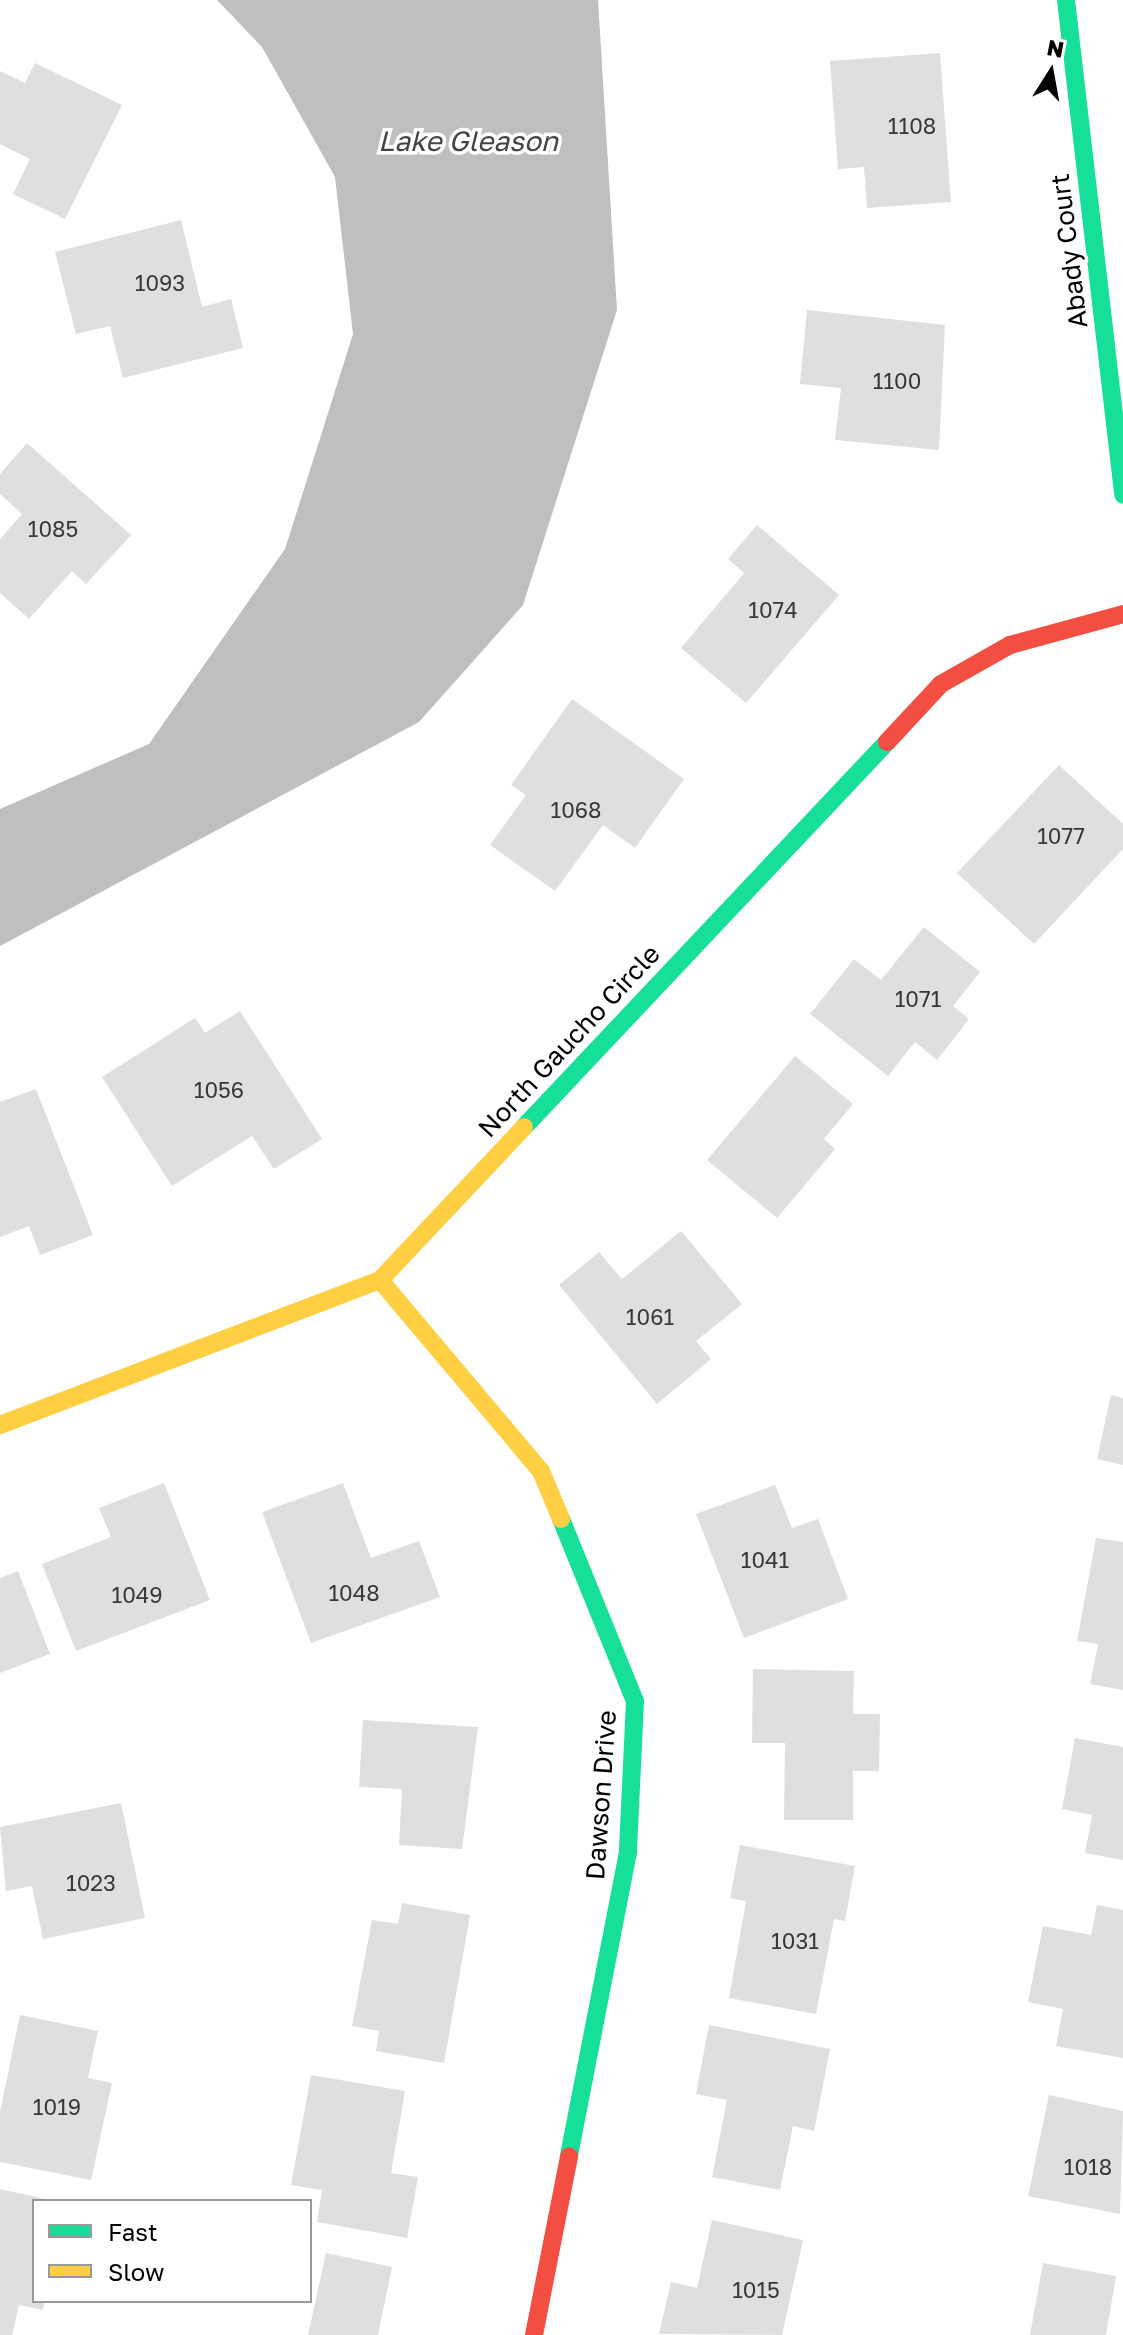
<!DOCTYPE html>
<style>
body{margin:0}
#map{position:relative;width:1123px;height:2335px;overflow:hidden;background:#fff;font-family:"Golos Text",sans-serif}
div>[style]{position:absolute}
.water>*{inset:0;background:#bfbfbf}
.building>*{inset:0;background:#dfdfdf}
.fast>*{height:18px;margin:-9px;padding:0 9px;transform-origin:9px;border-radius:9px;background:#16e098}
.slow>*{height:18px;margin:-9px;padding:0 9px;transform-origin:9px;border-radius:9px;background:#ffcf43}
.jam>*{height:18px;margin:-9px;padding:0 9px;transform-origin:9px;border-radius:9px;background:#f24e42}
span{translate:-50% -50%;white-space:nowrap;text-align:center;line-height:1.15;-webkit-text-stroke:7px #fff;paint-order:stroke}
.number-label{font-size:22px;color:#383838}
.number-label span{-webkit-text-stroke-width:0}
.street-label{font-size:26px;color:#000}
.water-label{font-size:28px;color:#444;font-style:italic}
.legend{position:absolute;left:32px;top:2199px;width:280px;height:104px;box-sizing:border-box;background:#fff;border:2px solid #999;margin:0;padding:10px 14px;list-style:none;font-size:24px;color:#000}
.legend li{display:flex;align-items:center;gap:16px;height:40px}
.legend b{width:40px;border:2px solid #999}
.north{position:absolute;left:1011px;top:32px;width:80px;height:80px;-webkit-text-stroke:6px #fff;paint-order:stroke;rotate:11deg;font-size:22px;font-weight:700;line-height:32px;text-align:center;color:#000}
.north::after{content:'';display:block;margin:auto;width:28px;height:36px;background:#000;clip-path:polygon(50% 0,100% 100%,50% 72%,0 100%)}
</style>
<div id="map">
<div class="water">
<i style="clip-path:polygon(217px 0,598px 0,617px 310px,523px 605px,419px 722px,0 946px,0 809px,149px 744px,285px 549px,353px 334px,335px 177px,262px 47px)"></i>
</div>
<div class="building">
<i style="clip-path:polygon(940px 53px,951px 202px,867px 208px,864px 167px,838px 169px,830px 61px)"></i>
<i style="clip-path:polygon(35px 63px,122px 105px,65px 219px,13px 194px,30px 159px,0 144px,0 71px,25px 83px)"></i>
<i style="clip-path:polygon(181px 220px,202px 307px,231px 299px,243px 348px,123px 378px,110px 326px,76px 334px,55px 252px)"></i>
<i style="clip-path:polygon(807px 310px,945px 325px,939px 450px,835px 440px,841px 388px,800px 384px)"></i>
<i style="clip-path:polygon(27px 443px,131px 535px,86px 584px,72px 571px,29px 619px,0 593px,0 539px,22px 514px,0 494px,0 474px)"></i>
<i style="clip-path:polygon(757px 525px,839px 595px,746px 703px,681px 648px,744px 573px,728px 559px)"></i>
<i style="clip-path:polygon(572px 699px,684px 779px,635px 848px,603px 825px,555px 891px,490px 845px,526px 795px,511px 785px)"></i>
<i style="clip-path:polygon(1059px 765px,1123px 824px,1123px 849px,1034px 944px,957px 873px)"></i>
<i style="clip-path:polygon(924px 927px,980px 972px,953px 1006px,969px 1019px,937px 1060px,915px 1042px,888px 1076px,810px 1014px,854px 959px,881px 980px)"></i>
<i style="clip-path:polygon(240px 1011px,322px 1139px,274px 1169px,252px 1136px,172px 1186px,102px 1077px,195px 1018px,205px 1033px)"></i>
<i style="clip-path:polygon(795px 1056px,853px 1104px,824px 1139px,835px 1149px,777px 1218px,707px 1160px)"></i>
<i style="clip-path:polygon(36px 1089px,93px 1235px,40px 1255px,29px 1226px,0 1237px,0 1102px)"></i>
<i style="clip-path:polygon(681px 1231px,742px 1304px,696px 1341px,711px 1359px,657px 1404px,559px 1285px,599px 1252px,622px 1279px)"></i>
<i style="clip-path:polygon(1111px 1395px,1123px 1398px,1123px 1465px,1097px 1459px)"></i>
<i style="clip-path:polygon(164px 1483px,210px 1600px,76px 1651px,42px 1564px,111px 1537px,99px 1508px)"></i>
<i style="clip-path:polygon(343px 1483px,371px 1558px,419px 1541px,440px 1597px,311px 1643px,262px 1512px)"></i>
<i style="clip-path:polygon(775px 1485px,792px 1528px,818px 1519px,848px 1599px,744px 1638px,696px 1514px)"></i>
<i style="clip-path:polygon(1096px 1538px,1123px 1542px,1123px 1690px,1090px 1684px,1098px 1644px,1077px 1641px)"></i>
<i style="clip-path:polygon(18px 1571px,50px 1654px,0 1673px,0 1578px)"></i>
<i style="clip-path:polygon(753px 1669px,854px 1671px,853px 1714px,880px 1714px,879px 1771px,853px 1771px,853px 1820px,784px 1820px,785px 1743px,752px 1743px)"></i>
<i style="clip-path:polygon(363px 1720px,478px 1727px,462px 1849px,399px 1845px,402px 1789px,359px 1787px)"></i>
<i style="clip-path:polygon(1075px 1738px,1123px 1747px,1123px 1860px,1085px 1853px,1092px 1815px,1062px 1809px)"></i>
<i style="clip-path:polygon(121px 1803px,145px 1918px,43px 1939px,32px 1886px,6px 1891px,0 1827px)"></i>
<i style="clip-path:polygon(740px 1845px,855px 1866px,845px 1921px,834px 1919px,816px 2014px,729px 1998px,746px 1901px,730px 1898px)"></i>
<i style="clip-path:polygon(402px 1903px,470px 1915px,444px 2063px,376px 2051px,379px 2031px,352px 2026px,372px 1920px,398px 1924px)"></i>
<i style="clip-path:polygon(1097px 1905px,1123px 1910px,1123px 2058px,1056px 2046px,1063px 2009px,1028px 2002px,1043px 1926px,1091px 1935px)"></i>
<i style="clip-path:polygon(20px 2015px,98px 2031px,88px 2078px,112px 2083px,91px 2180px,0 2162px,0 2112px)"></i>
<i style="clip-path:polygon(709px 2025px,830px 2049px,814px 2131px,793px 2126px,780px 2190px,712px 2177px,727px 2100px,696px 2094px)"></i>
<i style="clip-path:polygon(311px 2075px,405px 2091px,391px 2173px,418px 2177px,407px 2238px,317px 2222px,322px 2190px,291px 2185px)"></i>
<i style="clip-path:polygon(1049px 2095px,1123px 2111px,1120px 2214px,1028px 2196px)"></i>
<i style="clip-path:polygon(0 2189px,50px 2200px,34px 2201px,34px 2301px,45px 2301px,43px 2310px,19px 2305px,12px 2335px,0 2335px)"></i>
<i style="clip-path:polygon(712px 2220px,803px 2240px,782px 2335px,659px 2334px,671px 2282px,697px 2288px)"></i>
<i style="clip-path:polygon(326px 2253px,392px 2267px,378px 2335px,308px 2335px)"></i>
<i style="clip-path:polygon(1043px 2263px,1116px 2276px,1106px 2335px,1030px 2335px)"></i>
</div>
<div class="fast">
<i style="left:1066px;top:0;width:498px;rotate:83.4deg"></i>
<i style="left:524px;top:1127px;width:529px;rotate:-46.68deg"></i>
<i style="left:561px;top:1519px;width:196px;rotate:67.9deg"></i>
<i style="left:635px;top:1701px;width:151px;rotate:92.7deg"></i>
<i style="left:628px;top:1852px;width:310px;rotate:101deg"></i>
</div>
<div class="slow">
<i style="left:380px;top:1280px;width:250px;rotate:49.9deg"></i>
<i style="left:541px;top:1471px;width:52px;rotate:67.4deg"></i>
<i style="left:0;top:1425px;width:407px;rotate:-20.9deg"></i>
<i style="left:380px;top:1280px;width:210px;rotate:-46.7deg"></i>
</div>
<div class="jam">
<i style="left:887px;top:742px;width:79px;rotate:-47deg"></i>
<i style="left:941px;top:684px;width:79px;rotate:-29.5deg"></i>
<i style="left:1010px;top:645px;width:117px;rotate:-15.3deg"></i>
<i style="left:534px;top:2335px;width:182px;rotate:-78.9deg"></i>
</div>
<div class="number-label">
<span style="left:912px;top:126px">1108</span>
<span style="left:160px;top:283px">1093</span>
<span style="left:897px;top:381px">1100</span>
<span style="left:53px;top:529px">1085</span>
<span style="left:773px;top:610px">1074</span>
<span style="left:576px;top:810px">1068</span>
<span style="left:1061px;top:836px">1077</span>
<span style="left:918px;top:999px">1071</span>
<span style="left:219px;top:1090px">1056</span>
<span style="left:650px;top:1317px">1061</span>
<span style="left:765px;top:1560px">1041</span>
<span style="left:354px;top:1593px">1048</span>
<span style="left:137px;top:1595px">1049</span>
<span style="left:91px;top:1883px">1023</span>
<span style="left:795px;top:1941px">1031</span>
<span style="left:57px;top:2107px">1019</span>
<span style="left:1088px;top:2167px">1018</span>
<span style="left:756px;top:2290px">1015</span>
</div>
<div class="street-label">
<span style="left:1069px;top:251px;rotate:-97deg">Abady Court</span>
<span style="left:569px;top:1041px;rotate:-47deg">North Gaucho Circle</span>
<span style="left:601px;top:1795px;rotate:-86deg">Dawson Drive</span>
</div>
<div class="water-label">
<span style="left:468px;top:141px">Lake Gleason</span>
</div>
<ul class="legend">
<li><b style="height:10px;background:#16e098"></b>Fast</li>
<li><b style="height:10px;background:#ffcf43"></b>Slow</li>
</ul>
<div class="north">N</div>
</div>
